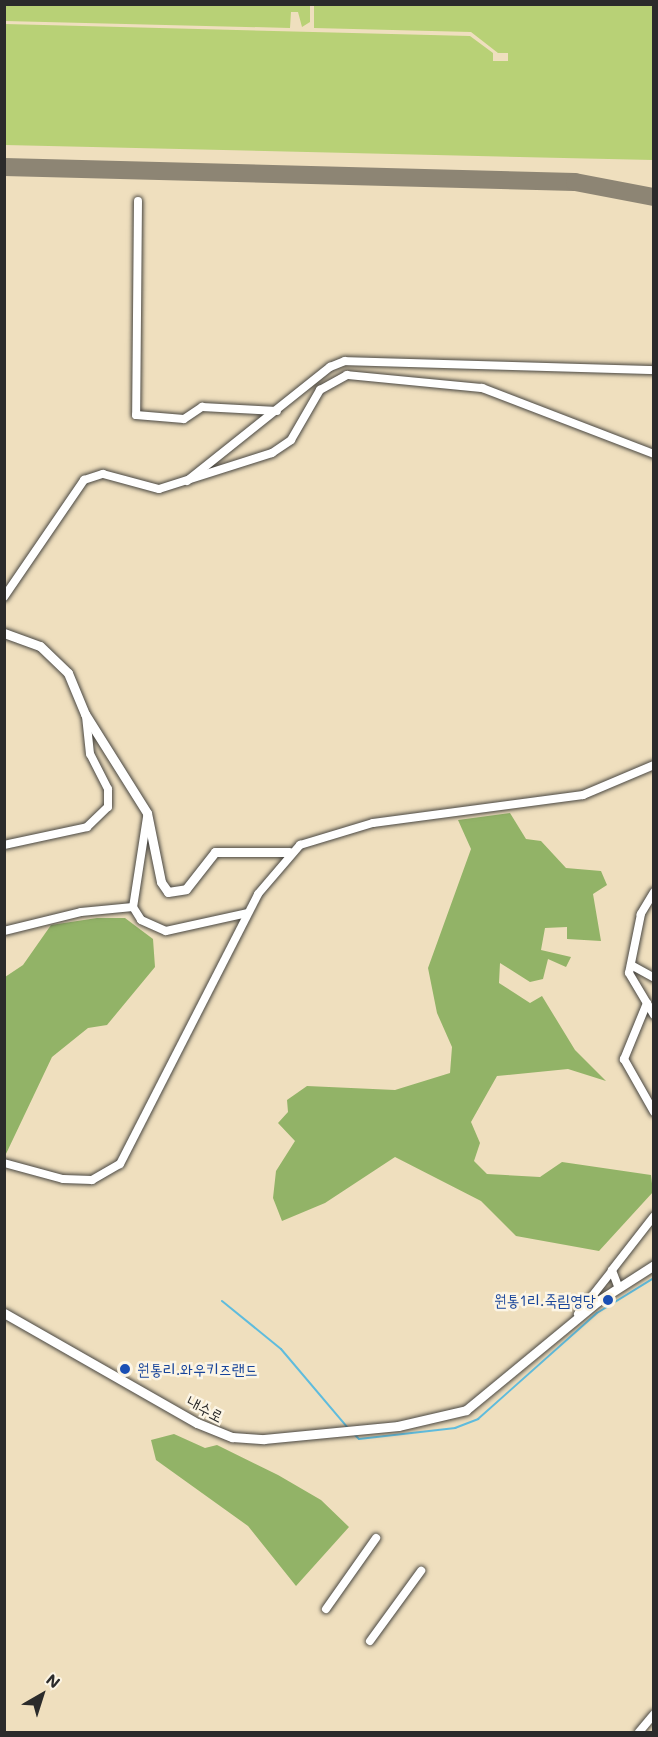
<!DOCTYPE html>
<meta charset="utf-8">
<style>
body{margin:0}
#map{position:relative;width:658px;height:1737px;overflow:hidden;background:#efdfbe;font-family:Mali,"Poor Story",sans-serif}
div>[style]{position:absolute}
.green>*{inset:0;background:#b8d176}
.forest>*{inset:0;background:#92b367}
.stream>*{height:2px;margin:-1px;padding:0 1px;transform-origin:1px;border-radius:1px;background:#5fbcdd}
.taxiway>*{height:18px;margin:-9px;padding:0 9px;transform-origin:9px;border-radius:9px;background:#8d8574}
.roads{filter:drop-shadow(0 0 2px #484641) drop-shadow(0 0 2px #484641)}
.minor>*{height:8px;margin:-4px;padding:0 4px;transform-origin:4px;border-radius:4px;background:#fff}
.tertiary>*{height:9px;margin:-4.5px;padding:0 4.5px;transform-origin:4.5px;border-radius:4.5px;background:#fff}
.dots>*{width:16px;height:16px;translate:-50% -50%;box-sizing:border-box;border:3px solid #fcf5e5;border-radius:50%}
span{translate:-50% -50%;white-space:nowrap;text-align:center;line-height:1.15;-webkit-text-stroke:5px #fcf5e5;paint-order:stroke}
.transit-label{font-size:16px;color:#164399}
.right{translate:-100% -50%;text-align:right}
.left{translate:0 -50%;text-align:left}
.street-label{font-size:16px;color:#2b2b2b}
.frame{position:absolute;inset:0;border:6px solid #2b2b2b;pointer-events:none}
.north{position:absolute;left:12px;top:1665px;width:60px;height:60px;-webkit-text-stroke:4px #fcf5e5;paint-order:stroke;rotate:39deg;font-size:16px;font-weight:700;line-height:24px;text-align:center;color:#2b2b2b}
.north::after{content:'';display:block;margin:auto;width:21px;height:27px;background:#2b2b2b;clip-path:polygon(50% 0,100% 100%,50% 72%,0 100%)}
</style>
<div id="map">
<div class="green">
<i style="clip-path:polygon(5px 4px,310px 5px,310px 22px,302px 27px,298px 12px,291px 12px,290px 28px,5px 21px)"></i>
<i style="clip-path:polygon(314px 5px,653px 5px,653px 160px,5px 145px,5px 24px,470px 36px,493px 53px,493px 61px,508px 61px,508px 53px,498px 53px,471px 32px,314px 28px)"></i>
</div>
<div class="forest">
<i style="clip-path:polygon(510px 813px,526px 839px,541px 841px,566px 868px,601px 871px,607px 885px,593px 894px,601px 941px,567px 939px,567px 927px,545px 928px,541px 950px,571px 957px,566px 967px,548px 959px,543px 979px,530px 982px,500px 963px,499px 983px,530px 1003px,542px 996px,575px 1050px,606px 1081px,568px 1069px,497px 1076px,471px 1122px,480px 1143px,474px 1161px,487px 1174px,540px 1177px,562px 1162px,651px 1175px,653px 1192px,599px 1251px,516px 1236px,481px 1201px,395px 1157px,325px 1203px,282px 1221px,273px 1198px,276px 1171px,295px 1141px,278px 1123px,288px 1112px,287px 1100px,307px 1086px,395px 1090px,450px 1073px,452px 1047px,437px 1013px,428px 968px,471px 849px,458px 820px)"></i>
<i style="clip-path:polygon(97px 918px,125px 918px,153px 939px,155px 967px,107px 1025px,88px 1028px,52px 1057px,5px 1156px,5px 977px,23px 965px,51px 925px)"></i>
<i style="clip-path:polygon(174px 1434px,205px 1448px,217px 1445px,278px 1475px,321px 1500px,349px 1527px,296px 1586px,248px 1526px,156px 1460px,151px 1440px)"></i>
</div>
<div class="stream">
<i style="left:222px;top:1301px;width:76px;rotate:39.1deg"></i>
<i style="left:281px;top:1349px;width:104px;rotate:49.7deg"></i>
<i style="left:354px;top:1434px;width:7px;rotate:45deg"></i>
<i style="left:359px;top:1439px;width:97px;rotate:-6.5deg"></i>
<i style="left:455px;top:1428px;width:25px;rotate:-21deg"></i>
<i style="left:478px;top:1419px;width:159px;rotate:-41.7deg"></i>
<i style="left:597px;top:1313px;width:67px;rotate:-31.6deg"></i>
</div>
<div class="taxiway">
<i style="left:4px;top:167px;width:571px;rotate:1.5deg"></i>
<i style="left:575px;top:182px;width:80px;rotate:10.8deg"></i>
</div>
<div class="roads">
<div class="minor">
<i style="left:138px;top:201px;width:214px;rotate:90.5deg"></i>
<i style="left:136px;top:415px;width:48px;rotate:4.8deg"></i>
<i style="left:184px;top:419px;width:22px;rotate:-34deg"></i>
<i style="left:202px;top:407px;width:75px;rotate:3.1deg"></i>
<i style="left:187px;top:481px;width:183px;rotate:-38.6deg"></i>
<i style="left:330px;top:367px;width:16px;rotate:-22deg"></i>
<i style="left:345px;top:361px;width:309px;rotate:1.7deg"></i>
<i style="left:4px;top:597px;width:142px;rotate:-55.6deg"></i>
<i style="left:84px;top:480px;width:20px;rotate:-18deg"></i>
<i style="left:103px;top:474px;width:58px;rotate:15deg"></i>
<i style="left:159px;top:489px;width:119px;rotate:-17.7deg"></i>
<i style="left:272px;top:453px;width:23px;rotate:-34deg"></i>
<i style="left:291px;top:440px;width:58px;rotate:-59.9deg"></i>
<i style="left:320px;top:390px;width:31px;rotate:-29deg"></i>
<i style="left:347px;top:375px;width:136px;rotate:5.5deg"></i>
<i style="left:482px;top:388px;width:184px;rotate:21deg"></i>
<i style="left:147px;top:817px;width:91px;rotate:98.8deg"></i>
<i style="left:133px;top:907px;width:15px;rotate:58deg"></i>
<i style="left:141px;top:920px;width:27px;rotate:24deg"></i>
<i style="left:166px;top:931px;width:83px;rotate:-12.5deg"></i>
<i style="left:4px;top:845px;width:85px;rotate:-12.2deg"></i>
<i style="left:87px;top:827px;width:29px;rotate:-44deg"></i>
<i style="left:108px;top:807px;width:18px;rotate:-90deg"></i>
<i style="left:108px;top:789px;width:39px;rotate:-117deg"></i>
<i style="left:90px;top:754px;width:39px;rotate:-96deg"></i>
<i style="left:654px;top:892px;width:26px;rotate:121deg"></i>
<i style="left:641px;top:914px;width:60px;rotate:101.5deg"></i>
<i style="left:629px;top:973px;width:49px;rotate:59.2deg"></i>
<i style="left:4px;top:931px;width:79px;rotate:-13.9deg"></i>
<i style="left:81px;top:912px;width:52px;rotate:-5.5deg"></i>
<i style="left:631px;top:965px;width:26px;rotate:29deg"></i>
<i style="left:647px;top:1003px;width:61px;rotate:112.3deg"></i>
<i style="left:624px;top:1059px;width:61px;rotate:60.5deg"></i>
<i style="left:4px;top:1163px;width:61px;rotate:15.2deg"></i>
<i style="left:63px;top:1179px;width:29px;rotate:2deg"></i>
<i style="left:92px;top:1180px;width:32px;rotate:-30deg"></i>
<i style="left:120px;top:1164px;width:303px;rotate:-62.9deg"></i>
<i style="left:258px;top:894px;width:65px;rotate:-49.4deg"></i>
<i style="left:300px;top:845px;width:76px;rotate:-16.8deg"></i>
<i style="left:373px;top:823px;width:212px;rotate:-7.6deg"></i>
<i style="left:583px;top:795px;width:77px;rotate:-22.9deg"></i>
<i style="left:618px;top:1286px;width:17px;rotate:-111deg"></i>
<i style="left:612px;top:1270px;width:68px;rotate:-52.1deg"></i>
<i style="left:578px;top:1314px;width:53px;rotate:-51.8deg"></i>
<i style="left:326px;top:1609px;width:87px;rotate:-54.8deg"></i>
<i style="left:370px;top:1641px;width:87px;rotate:-53.9deg"></i>
<i style="left:639px;top:1732px;width:23px;rotate:-50deg"></i>
</div>
<div class="tertiary">
<i style="left:4px;top:633px;width:38px;rotate:20deg"></i>
<i style="left:40px;top:646px;width:39px;rotate:44deg"></i>
<i style="left:68px;top:673px;width:44px;rotate:67.5deg"></i>
<i style="left:85px;top:714px;width:117px;rotate:57.9deg"></i>
<i style="left:147px;top:813px;width:70px;rotate:78.5deg"></i>
<i style="left:161px;top:882px;width:12px;rotate:55deg"></i>
<i style="left:168px;top:892px;width:18px;rotate:-9deg"></i>
<i style="left:186px;top:889px;width:47px;rotate:-51.9deg"></i>
<i style="left:215px;top:852px;width:74px"></i>
<i style="left:4px;top:1313px;width:222px;rotate:29.7deg"></i>
<i style="left:197px;top:1423px;width:38px;rotate:22deg"></i>
<i style="left:232px;top:1437px;width:32px;rotate:4deg"></i>
<i style="left:264px;top:1439px;width:135px;rotate:-5.5deg"></i>
<i style="left:398px;top:1426px;width:70px;rotate:-13.2deg"></i>
<i style="left:466px;top:1410px;width:171px;rotate:-39.5deg"></i>
<i style="left:598px;top:1301px;width:67px;rotate:-32.7deg"></i>
</div>
</div>
<div class="dots">
<i style="left:608px;top:1300px;background:#1a4fb4"></i>
<i style="left:125px;top:1369px;background:#1a4fb4"></i>
</div>
<div class="transit-label">
<span class="right" style="left:596px;top:1300px">원통1리.죽림영당</span>
<span class="left" style="left:137px;top:1369px">원통리.와우키즈랜드</span>
</div>
<div class="street-label">
<span style="left:205px;top:1409px;rotate:27deg">내수로</span>
</div>
<div class="frame"></div>
<div class="north">N</div>
</div>
